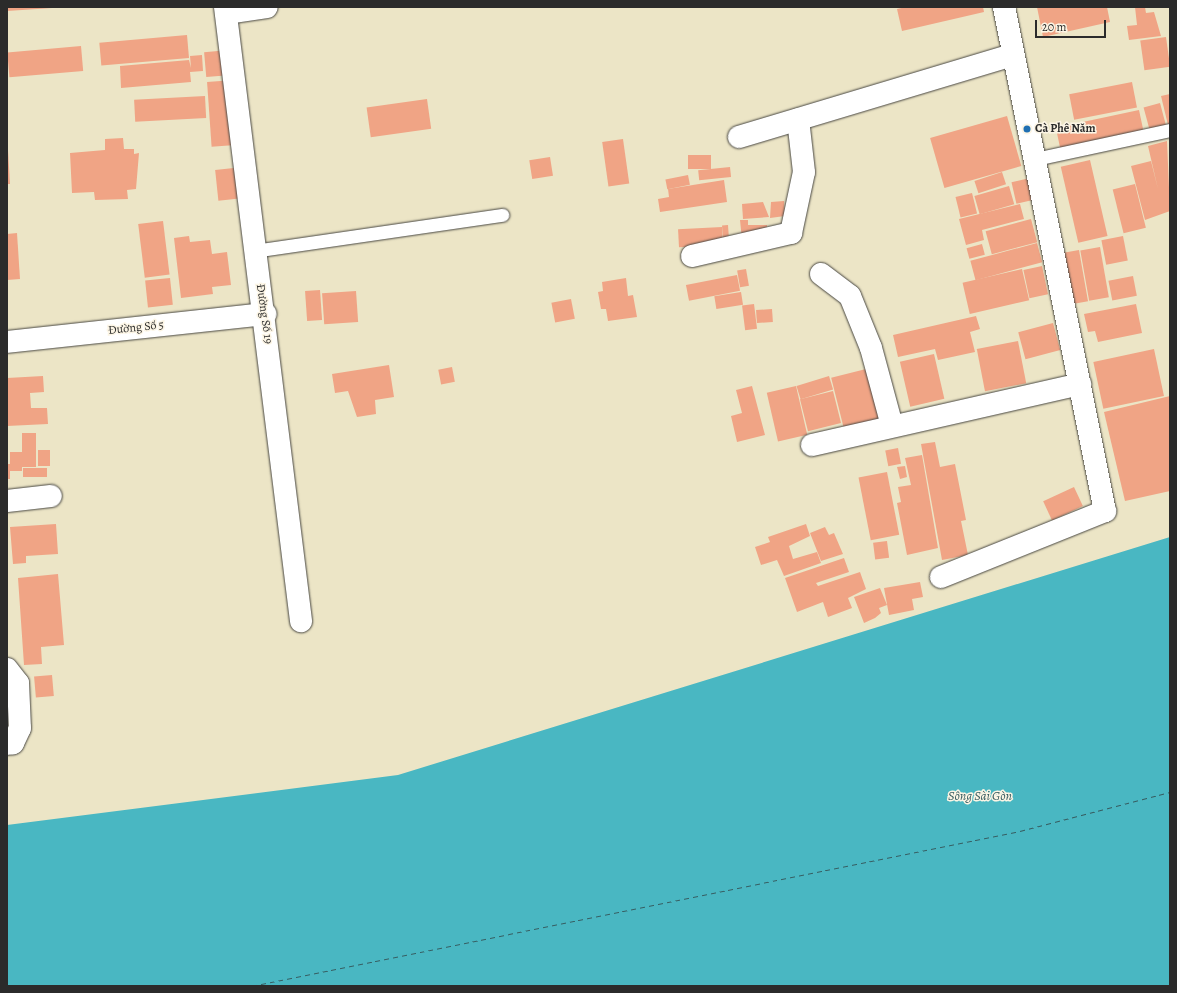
<!DOCTYPE html>
<meta charset="utf-8">
<style>
body{margin:0}
#map{position:relative;width:1177px;height:993px;overflow:hidden;background:#ece5c6;font-family:Alegreya,serif}
div>[style]{position:absolute}
.water>*{inset:0;background:#49b7c2}
.ferry>*{height:1px;margin-top:-0.5px;transform-origin:0;background:repeating-linear-gradient(90deg,#365c60 0 5px,transparent 0 9px)}
.building>*{inset:0;background:#f0a485;transform-origin:0 0}
.roads{filter:drop-shadow(0 0 1px #484742) drop-shadow(0 0 1px #484742)}
.lane>*{height:13px;margin:-6.5px;padding:0 6.5px;transform-origin:6.5px;border-radius:6.5px;background:#fff}
.street>*{height:22px;margin:-11px;padding:0 11px;transform-origin:11px;border-radius:11px;background:#fff}
.dots>*{width:11px;height:11px;translate:-50% -50%;box-sizing:border-box;border:2px solid #fcf5e5;border-radius:50%}
span{translate:-50% -50%;white-space:nowrap;text-align:center;line-height:1.15;-webkit-text-stroke:3px #fcf5e5;paint-order:stroke}
.poi-label{font-size:12px;color:#2b2b2b;font-weight:700}
.left{translate:0 -50%;text-align:left}
.street-label{font-size:12px;color:#2b2b2b}
.water-label{font-size:13px;color:#365c60;font-style:italic}
.frame{position:absolute;inset:0;border:8px solid #2b2b2b;pointer-events:none}
.scale{position:absolute;left:1035px;top:20px;width:71px;height:18px;box-sizing:border-box;border:2px solid #2b2b2b;border-top:0;padding-left:5px;font-size:12px;line-height:14px;white-space:nowrap;color:#2b2b2b;-webkit-text-stroke:3px #fcf5e5;paint-order:stroke}
</style>
<div id="map">
<div class="water">
<i style="clip-path:polygon(1170px 537px,1170px 986px,7px 986px,7px 825px,398px 775px)"></i>
</div>
<div class="ferry">
<i style="left:252px;top:986px;width:783px;rotate:-11.41deg"></i>
<i style="left:1020px;top:831px;width:155px;rotate:-14.6deg"></i>
</div>
<div class="building">
<i style="clip-path:polygon(7px 7px,51px 7px,52px 8px,7px 11px)"></i>
<i style="clip-path:polygon(906px 7px,983px 7px,984px 12px,902px 31px,897px 9px)"></i>
<i style="clip-path:polygon(1037px 7px,1107px 7px,1110px 22px,1043px 37px)"></i>
<i style="clip-path:polygon(1135px 7px,1145px 7px,1146px 13px,1154px 12px,1161px 36px,1129px 40px,1127px 26px,1137px 25px)"></i>
<i style="left:187px;top:35px;width:23px;height:88px;rotate:85deg"></i>
<i style="left:1166px;top:37px;width:30px;height:26px;rotate:82deg"></i>
<i style="left:81px;top:46px;width:25px;height:74px;rotate:85deg"></i>
<i style="left:229px;top:50px;width:25px;height:25px;rotate:85deg"></i>
<i style="clip-path:polygon(202px 55px,203px 71px,190px 72px,191px 82px,121px 88px,120px 66px,189px 60px,191px 68px,190px 56px)"></i>
<i style="left:234px;top:80px;width:65px;height:27px;rotate:86deg"></i>
<i style="left:1132px;top:82px;width:26px;height:64px;rotate:79deg"></i>
<i style="clip-path:polygon(1170px 94px,1170px 129px,1169px 129px,1161px 96px)"></i>
<i style="left:205px;top:96px;width:22px;height:71px;rotate:87deg"></i>
<i style="left:427px;top:99px;width:30px;height:61px;rotate:82deg"></i>
<i style="left:1160px;top:103px;width:24px;height:17px;rotate:75deg"></i>
<i style="left:1139px;top:110px;width:24px;height:85px;rotate:78deg"></i>
<i style="left:1007px;top:116px;width:52px;height:80px;rotate:74deg"></i>
<i style="clip-path:polygon(123px 138px,124px 149px,134px 149px,134px 154px,139px 153px,136px 189px,127px 190px,128px 199px,95px 200px,94px 192px,72px 193px,70px 153px,105px 150px,105px 139px)"></i>
<i style="left:623px;top:139px;width:45px;height:21px;rotate:82deg"></i>
<i style="clip-path:polygon(1167px 141px,1170px 211px,1145px 220px,1131px 166px,1151px 161px,1158px 189px,1148px 146px)"></i>
<i style="clip-path:polygon(7px 150px,8px 150px,10px 184px,7px 184px)"></i>
<i style="left:688px;top:155px;width:23px;height:14px"></i>
<i style="left:550px;top:157px;width:19px;height:21px;rotate:81deg"></i>
<i style="left:1090px;top:160px;width:78px;height:30px;rotate:77deg"></i>
<i style="left:243px;top:167px;width:31px;height:28px;rotate:84deg"></i>
<i style="left:730px;top:167px;width:10px;height:32px;rotate:84deg"></i>
<i style="left:1002px;top:172px;width:13px;height:29px;rotate:72deg"></i>
<i style="left:688px;top:175px;width:10px;height:23px;rotate:79deg"></i>
<i style="left:1030px;top:178px;width:22px;height:19px;rotate:77deg"></i>
<i style="clip-path:polygon(724px 180px,727px 202px,660px 212px,658px 199px,669px 197px,668px 189px)"></i>
<i style="left:1135px;top:184px;width:45px;height:23px;rotate:76deg"></i>
<i style="left:1009px;top:186px;width:19px;height:36px;rotate:74deg"></i>
<i style="left:972px;top:193px;width:21px;height:17px;rotate:76deg"></i>
<i style="clip-path:polygon(784px 201px,785px 216px,770px 218px,771px 202px)"></i>
<i style="clip-path:polygon(763px 202px,769px 217px,743px 219px,742px 204px)"></i>
<i style="clip-path:polygon(1020px 204px,1024px 219px,982px 230px,984px 240px,966px 245px,959px 219px)"></i>
<i style="left:1031px;top:219px;width:24px;height:47px;rotate:75deg"></i>
<i style="clip-path:polygon(740px 220px,748px 220px,748px 225px,767px 225px,767px 231px,742px 240px)"></i>
<i style="left:163px;top:221px;width:54px;height:25px;rotate:83deg"></i>
<i style="left:728px;top:225px;width:15px;height:6px;rotate:86deg"></i>
<i style="left:722px;top:227px;width:18px;height:44px;rotate:87deg"></i>
<i style="clip-path:polygon(17px 233px,20px 279px,7px 280px,7px 234px)"></i>
<i style="clip-path:polygon(189px 236px,190px 242px,210px 240px,212px 254px,227px 252px,231px 285px,212px 287px,213px 294px,181px 298px,174px 238px)"></i>
<i style="left:1123px;top:236px;width:25px;height:22px;rotate:79deg"></i>
<i style="left:1037px;top:243px;width:20px;height:69px;rotate:75deg"></i>
<i style="left:982px;top:244px;width:11px;height:16px;rotate:75deg"></i>
<i style="left:1100px;top:247px;width:51px;height:20px;rotate:80deg"></i>
<i style="left:1079px;top:250px;width:52px;height:17px;rotate:80deg"></i>
<i style="left:1042px;top:266px;width:29px;height:19px;rotate:78deg"></i>
<i style="left:746px;top:269px;width:17px;height:9px;rotate:80deg"></i>
<i style="left:1022px;top:269px;width:32px;height:61px;rotate:77deg"></i>
<i style="left:737px;top:275px;width:16px;height:52px;rotate:79deg"></i>
<i style="left:1133px;top:276px;width:20px;height:25px;rotate:79deg"></i>
<i style="left:170px;top:278px;width:27px;height:25px;rotate:84deg"></i>
<i style="clip-path:polygon(626px 278px,628px 296px,633px 295px,637px 317px,608px 321px,606px 309px,601px 309px,598px 292px,603px 291px,602px 282px)"></i>
<i style="left:320px;top:290px;width:30px;height:15px;rotate:86deg"></i>
<i style="left:356px;top:291px;width:31px;height:34px;rotate:86deg"></i>
<i style="left:741px;top:292px;width:13px;height:27px;rotate:81deg"></i>
<i style="left:571px;top:299px;width:20px;height:20px;rotate:79deg"></i>
<i style="left:754px;top:304px;width:25px;height:12px;rotate:83deg"></i>
<i style="clip-path:polygon(1136px 304px,1142px 333px,1098px 342px,1095px 331px,1088px 332px,1084px 314px)"></i>
<i style="left:772px;top:309px;width:13px;height:16px;rotate:86deg"></i>
<i style="clip-path:polygon(976px 316px,980px 329px,970px 332px,975px 352px,938px 360px,935px 349px,898px 357px,893px 335px)"></i>
<i style="left:1053px;top:323px;width:28px;height:36px;rotate:75deg"></i>
<i style="left:1018px;top:341px;width:43px;height:42px;rotate:79deg"></i>
<i style="left:1154px;top:349px;width:48px;height:62px;rotate:78deg"></i>
<i style="left:934px;top:354px;width:46px;height:35px;rotate:77deg"></i>
<i style="clip-path:polygon(389px 365px,394px 397px,375px 400px,376px 414px,357px 417px,348px 391px,335px 393px,332px 374px)"></i>
<i style="left:452px;top:367px;width:15px;height:14px;rotate:79deg"></i>
<i style="left:870px;top:368px;width:58px;height:40px;rotate:76deg"></i>
<i style="clip-path:polygon(43px 376px,44px 392px,30px 393px,31px 408px,47px 408px,48px 424px,7px 426px,7px 378px)"></i>
<i style="left:829px;top:376px;width:14px;height:34px;rotate:73deg"></i>
<i style="clip-path:polygon(752px 386px,765px 435px,737px 442px,731px 416px,742px 413px,736px 390px)"></i>
<i style="left:796px;top:386px;width:50px;height:30px;rotate:77deg"></i>
<i style="left:833px;top:391px;width:33px;height:34px;rotate:76deg"></i>
<i style="clip-path:polygon(1170px 396px,1170px 491px,1125px 501px,1104px 412px)"></i>
<i style="left:36px;top:433px;width:34px;height:14px;rotate:90deg"></i>
<i style="clip-path:polygon(935px 442px,940px 467px,955px 464px,966px 520px,961px 521px,968px 555px,942px 560px,921px 444px)"></i>
<i style="left:898px;top:448px;width:16px;height:13px;rotate:79deg"></i>
<i style="left:38px;top:450px;width:12px;height:16px"></i>
<i style="left:22px;top:452px;width:19px;height:12px;rotate:90deg"></i>
<i style="clip-path:polygon(922px 455px,938px 548px,907px 555px,897px 503px,901px 502px,898px 487px,911px 485px,905px 458px)"></i>
<i style="left:7px;top:464px;width:3px;height:15px"></i>
<i style="clip-path:polygon(905px 466px,907px 477px,900px 479px,897px 467px)"></i>
<i style="left:23px;top:468px;width:24px;height:9px"></i>
<i style="left:887px;top:472px;width:64px;height:29px;rotate:79deg"></i>
<i style="left:1074px;top:487px;width:21px;height:34px;rotate:65deg"></i>
<i style="clip-path:polygon(56px 524px,58px 554px,26px 556px,26px 563px,13px 564px,10px 527px)"></i>
<i style="clip-path:polygon(806px 524px,810px 536px,789px 546px,793px 559px,817px 552px,821px 563px,784px 576px,777px 560px,761px 565px,755px 547px,770px 542px,768px 537px)"></i>
<i style="clip-path:polygon(825px 527px,829px 535px,834px 533px,843px 554px,821px 561px,810px 533px)"></i>
<i style="left:887px;top:541px;width:17px;height:14px;rotate:83deg"></i>
<i style="clip-path:polygon(844px 558px,849px 572px,816px 583px,818px 586px,860px 572px,866px 589px,848px 598px,852px 608px,828px 617px,823px 602px,797px 612px,785px 578px)"></i>
<i style="clip-path:polygon(58px 574px,64px 645px,41px 647px,42px 664px,24px 665px,18px 578px)"></i>
<i style="clip-path:polygon(920px 582px,923px 597px,912px 599px,914px 610px,889px 615px,884px 588px)"></i>
<i style="clip-path:polygon(880px 588px,887px 605px,879px 608px,881px 613px,875px 618px,864px 623px,854px 597px)"></i>
<i style="left:52px;top:675px;width:21px;height:18px;rotate:85deg"></i>
</div>
<div class="roads">
<div class="lane">
<i style="left:1035px;top:159px;width:138px;rotate:-12.1deg"></i>
<i style="left:254px;top:251px;width:251px;rotate:-8.3deg"></i>
</div>
<div class="street">
<i style="left:225px;top:7px;width:619px;rotate:82.94deg"></i>
<i style="left:226px;top:13px;width:41px;rotate:-8.3deg"></i>
<i style="left:739px;top:137px;width:286px;rotate:-16.7deg"></i>
<i style="left:692px;top:256px;width:102px;rotate:-13.1deg"></i>
<i style="left:791px;top:233px;width:62px;rotate:-78deg"></i>
<i style="left:804px;top:172px;width:53px;rotate:-96.5deg"></i>
<i style="left:821px;top:274px;width:36px;rotate:37deg"></i>
<i style="left:850px;top:296px;width:56px;rotate:68deg"></i>
<i style="left:871px;top:348px;width:81px;rotate:74.9deg"></i>
<i style="left:7px;top:342px;width:260px;rotate:-6.2deg"></i>
<i style="left:812px;top:445px;width:275px;rotate:-12.8deg"></i>
<i style="left:7px;top:501px;width:44px;rotate:-6.5deg"></i>
<i style="left:941px;top:577px;width:177px;rotate:-21.9deg"></i>
<i style="left:1105px;top:511px;width:514px;rotate:-101.33deg"></i>
<i style="left:7px;top:669px;width:18px;rotate:52deg"></i>
<i style="left:18px;top:683px;width:45px;rotate:87.5deg"></i>
<i style="left:20px;top:728px;width:17px;rotate:115deg"></i>
<i style="left:13px;top:743px;width:6px;rotate:171deg"></i>
</div>
</div>
<div class="dots">
<i style="left:1027px;top:129px;background:#1f6fb2"></i>
</div>
<div class="poi-label">
<span class="left" style="left:1035px;top:129px">Cà Phê Năm</span>
</div>
<div class="street-label">
<span style="left:264px;top:314px;rotate:82deg">Đường Số 19</span>
<span style="left:136px;top:328px;rotate:-6deg">Đường Số 5</span>
</div>
<div class="water-label">
<span style="left:980px;top:796px">Sông Sài Gòn</span>
</div>
<div class="frame"></div>
<div class="scale">20 m</div>
</div>
